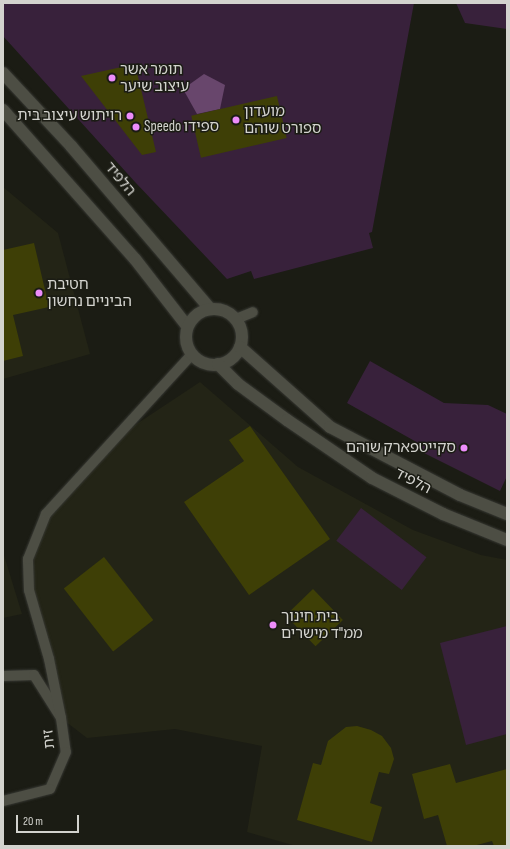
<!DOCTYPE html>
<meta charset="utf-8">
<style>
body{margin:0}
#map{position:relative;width:510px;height:849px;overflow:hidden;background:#1b1c14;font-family:"Sofia Sans Condensed","Noto Sans Hebrew",sans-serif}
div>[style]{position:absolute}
.built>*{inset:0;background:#232416}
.green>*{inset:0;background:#38213b;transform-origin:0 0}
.water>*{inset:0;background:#68466c}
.building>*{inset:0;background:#3e3f06;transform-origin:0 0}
.roads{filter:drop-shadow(0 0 1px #373833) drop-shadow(0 0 1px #373833)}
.service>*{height:10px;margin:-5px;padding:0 5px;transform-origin:5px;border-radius:5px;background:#4d4e44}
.tertiary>*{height:12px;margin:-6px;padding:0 6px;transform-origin:6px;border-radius:6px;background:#4d4e44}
.tertiary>.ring{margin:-6px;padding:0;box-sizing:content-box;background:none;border:12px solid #4d4e44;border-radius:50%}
.dots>*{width:11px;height:11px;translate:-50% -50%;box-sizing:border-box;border:2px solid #1b1c14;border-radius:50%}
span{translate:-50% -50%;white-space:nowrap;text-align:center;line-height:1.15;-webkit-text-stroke:3px #1b1c14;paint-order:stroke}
.poi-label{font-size:15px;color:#d3d3ce}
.left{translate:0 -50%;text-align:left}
.right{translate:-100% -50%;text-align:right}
.street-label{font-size:15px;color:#d3d3ce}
.frame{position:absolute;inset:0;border:4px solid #d3d3ce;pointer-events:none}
.scale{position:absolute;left:16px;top:815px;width:63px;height:18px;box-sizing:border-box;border:2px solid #d3d3ce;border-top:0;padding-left:5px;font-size:12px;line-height:14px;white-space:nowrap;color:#d3d3ce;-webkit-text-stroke:3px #1b1c14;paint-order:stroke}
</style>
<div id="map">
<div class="built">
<i style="clip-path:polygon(3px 187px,58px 233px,90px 354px,3px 379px)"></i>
<i style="clip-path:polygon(200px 382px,298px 467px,413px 530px,481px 555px,507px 560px,507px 846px,296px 846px,247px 832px,262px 746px,175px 729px,87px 738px,61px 718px,29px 590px,28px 559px,46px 514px,114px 439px)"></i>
<i style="clip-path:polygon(3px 552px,22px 614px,3px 618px)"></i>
</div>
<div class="green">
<i style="clip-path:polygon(3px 3px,414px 3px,372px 232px,369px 233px,373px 248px,254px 279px,251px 271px,227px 279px,135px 182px,3px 36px)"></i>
<i style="clip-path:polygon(456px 3px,507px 3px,507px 29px,465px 23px)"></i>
<i style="clip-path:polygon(370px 361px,444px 403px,488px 405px,507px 414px,507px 476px,500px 491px,422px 452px,420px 444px,347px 403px)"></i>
<i style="left:361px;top:508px;width:82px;height:41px;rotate:37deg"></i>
<i style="clip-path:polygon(507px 626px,507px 734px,466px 745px,440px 643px)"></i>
</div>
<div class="water">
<i style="clip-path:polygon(204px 74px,225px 85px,220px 109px,197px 114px,183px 89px)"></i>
</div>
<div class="building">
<i style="clip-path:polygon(135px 64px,156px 152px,142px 155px,81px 76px)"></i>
<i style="left:277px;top:96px;width:43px;height:88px;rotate:77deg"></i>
<i style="clip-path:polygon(34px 243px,49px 307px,13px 315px,23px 356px,3px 361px,3px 250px)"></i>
<i style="clip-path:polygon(250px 426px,330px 539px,249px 595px,184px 502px,244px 461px,229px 440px)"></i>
<i style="left:104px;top:557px;width:80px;height:51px;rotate:52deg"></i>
<i style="left:313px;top:589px;width:43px;height:38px;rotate:46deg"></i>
<i style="clip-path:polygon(357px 726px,371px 730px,382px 736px,391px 748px,394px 759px,389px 774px,379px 772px,370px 803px,382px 807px,372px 842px,297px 820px,313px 763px,321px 765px,328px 741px,346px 727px)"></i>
<i style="clip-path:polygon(450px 764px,456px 783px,507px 769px,507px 846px,494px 846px,492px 841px,473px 846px,447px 846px,438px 815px,424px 819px,412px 774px)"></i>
</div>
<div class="roads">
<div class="service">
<i style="left:236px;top:319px;width:18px;rotate:-22deg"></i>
<i style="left:3px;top:676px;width:31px;rotate:-2deg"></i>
<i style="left:34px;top:675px;width:51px;rotate:57.9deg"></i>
<i style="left:61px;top:718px;width:34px;rotate:82deg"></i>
<i style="left:66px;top:752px;width:40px;rotate:113.4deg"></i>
<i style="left:50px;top:789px;width:49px;rotate:165.7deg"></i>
<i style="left:61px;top:718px;width:60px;rotate:-101.5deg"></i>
<i style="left:49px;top:659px;width:72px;rotate:-106.2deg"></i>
<i style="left:29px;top:590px;width:31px;rotate:-92deg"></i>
<i style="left:28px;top:559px;width:48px;rotate:-68.2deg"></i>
<i style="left:46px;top:514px;width:217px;rotate:-47.6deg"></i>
</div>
<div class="tertiary">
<i style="left:3px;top:73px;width:100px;rotate:47deg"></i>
<i style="left:71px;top:146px;width:214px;rotate:49.5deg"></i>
<i style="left:3px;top:110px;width:199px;rotate:48.5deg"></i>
<i style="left:135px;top:259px;width:85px;rotate:52.2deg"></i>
<i class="ring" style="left:186px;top:309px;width:44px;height:44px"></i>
<i style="left:240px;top:347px;width:120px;rotate:41.6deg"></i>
<i style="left:330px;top:427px;width:147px;rotate:27.6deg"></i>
<i style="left:460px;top:495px;width:51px;rotate:22deg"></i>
<i style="left:218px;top:364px;width:28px;rotate:45deg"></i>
<i style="left:238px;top:384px;width:61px;rotate:36.3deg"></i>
<i style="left:287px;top:420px;width:103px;rotate:34.3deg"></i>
<i style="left:372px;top:478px;width:80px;rotate:26.9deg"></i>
<i style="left:443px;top:514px;width:69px;rotate:22.1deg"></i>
</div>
</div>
<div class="dots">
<i style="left:112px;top:78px;background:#ed8cfa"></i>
<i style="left:130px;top:116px;background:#ed8cfa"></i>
<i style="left:236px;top:120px;background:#ed8cfa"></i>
<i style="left:136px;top:127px;background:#ed8cfa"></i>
<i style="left:39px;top:293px;background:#ed8cfa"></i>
<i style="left:464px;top:448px;background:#ed8cfa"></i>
<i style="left:273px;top:625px;background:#ed8cfa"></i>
</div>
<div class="poi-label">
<span class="left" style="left:120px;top:78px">תומר אשר<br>עיצוב שיער</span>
<span class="left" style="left:244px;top:120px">מועדון<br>ספורט שוהם</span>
<span class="right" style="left:122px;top:116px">רויתוש עיצוב בית</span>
<span class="left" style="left:144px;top:127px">Speedo ספידו</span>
<span class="left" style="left:47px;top:293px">חטיבת<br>הביניים נחשון</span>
<span class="right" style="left:456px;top:448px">סקייטפארק שוהם</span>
<span class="left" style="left:281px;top:625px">בית חינוך<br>ממ"ד מישרים</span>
</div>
<div class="street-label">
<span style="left:120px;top:179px;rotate:50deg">הלפיד</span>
<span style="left:413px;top:481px;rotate:27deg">הלפיד</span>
<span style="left:49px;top:739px;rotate:-96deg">זית</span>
</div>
<div class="frame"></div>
<div class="scale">20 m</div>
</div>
